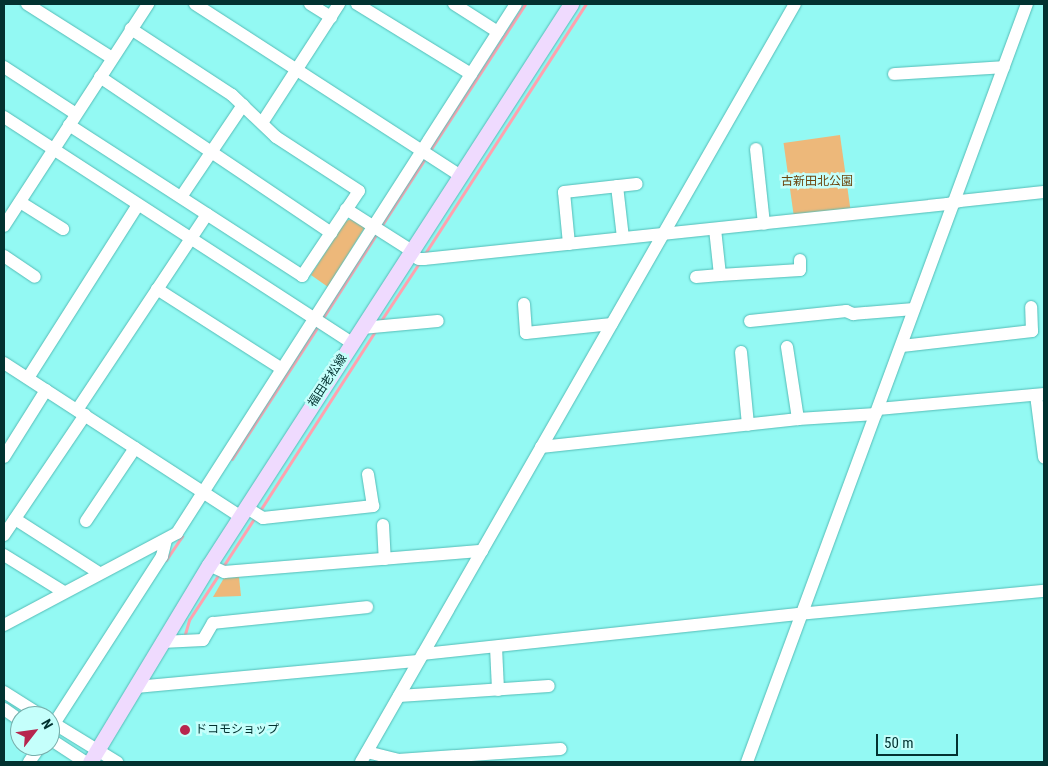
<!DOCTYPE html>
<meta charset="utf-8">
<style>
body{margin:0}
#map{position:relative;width:1048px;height:766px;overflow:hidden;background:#93f9f3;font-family:"Roboto Condensed","Noto Sans JP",sans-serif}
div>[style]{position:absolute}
.green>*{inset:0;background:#edb87a;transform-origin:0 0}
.stream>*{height:3px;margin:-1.5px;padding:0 1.5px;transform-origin:1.5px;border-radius:1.5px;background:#ffa1ae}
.roads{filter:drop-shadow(0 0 1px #54bcb7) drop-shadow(0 0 1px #54bcb7)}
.minor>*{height:12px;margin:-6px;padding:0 6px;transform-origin:6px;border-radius:6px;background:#fff}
.major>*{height:15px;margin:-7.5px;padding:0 7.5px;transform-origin:7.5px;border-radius:7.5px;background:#efdafe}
.dots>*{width:14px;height:14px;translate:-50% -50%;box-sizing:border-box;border:2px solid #c5fffb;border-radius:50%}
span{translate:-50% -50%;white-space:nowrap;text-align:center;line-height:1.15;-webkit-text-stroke:5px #c5fffb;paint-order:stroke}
.park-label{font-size:12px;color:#6c450d}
.street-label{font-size:12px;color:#023230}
.poi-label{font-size:12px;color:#023230}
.left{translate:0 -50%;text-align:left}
.frame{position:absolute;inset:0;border:5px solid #023230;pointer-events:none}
.north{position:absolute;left:10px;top:706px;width:50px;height:50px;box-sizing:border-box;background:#c5fffb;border:1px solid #77adaa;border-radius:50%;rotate:60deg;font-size:14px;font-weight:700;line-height:20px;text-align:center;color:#023230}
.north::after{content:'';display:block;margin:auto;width:18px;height:22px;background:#b7264e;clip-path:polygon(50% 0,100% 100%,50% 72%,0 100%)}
.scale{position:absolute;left:876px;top:734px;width:82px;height:22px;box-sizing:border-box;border:2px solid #023230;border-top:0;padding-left:6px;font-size:15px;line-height:18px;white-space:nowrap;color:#023230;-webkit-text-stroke:4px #c5fffb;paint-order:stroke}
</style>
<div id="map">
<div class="green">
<i style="left:840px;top:135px;width:76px;height:57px;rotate:82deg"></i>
<i style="clip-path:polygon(353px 219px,365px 227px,328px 287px,311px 275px,345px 221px)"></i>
<i style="clip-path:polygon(239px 577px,241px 596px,213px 597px,224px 578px)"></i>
</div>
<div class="stream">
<i style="left:429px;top:152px;width:176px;rotate:-57deg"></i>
<i style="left:380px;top:228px;width:85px;rotate:-57.1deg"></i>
<i style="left:424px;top:255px;width:299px;rotate:-57.2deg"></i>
<i style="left:321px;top:321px;width:104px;rotate:-57.5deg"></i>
<i style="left:380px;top:322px;width:71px;rotate:-56.5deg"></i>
<i style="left:232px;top:459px;width:158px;rotate:-57.1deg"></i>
<i style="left:259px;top:512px;width:216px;rotate:-57.3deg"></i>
<i style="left:166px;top:560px;width:29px;rotate:-56deg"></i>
<i style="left:222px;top:568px;width:61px;rotate:-57.1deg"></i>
<i style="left:185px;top:634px;width:15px;rotate:-74deg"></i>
<i style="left:189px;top:620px;width:55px;rotate:-56.9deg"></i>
</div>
<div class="roads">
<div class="minor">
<i style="left:27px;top:4px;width:101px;rotate:32.4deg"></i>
<i style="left:195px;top:4px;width:317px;rotate:32.9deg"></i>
<i style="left:310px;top:4px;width:25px;rotate:32deg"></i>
<i style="left:357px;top:4px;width:134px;rotate:31.6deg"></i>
<i style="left:454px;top:4px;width:52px;rotate:32.5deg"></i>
<i style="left:4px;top:67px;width:86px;rotate:33.1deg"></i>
<i style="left:894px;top:74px;width:110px;rotate:-3.6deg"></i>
<i style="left:100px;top:77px;width:279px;rotate:34deg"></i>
<i style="left:4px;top:117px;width:415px;rotate:33deg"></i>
<i style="left:262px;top:123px;width:142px;rotate:-57.1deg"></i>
<i style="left:69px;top:125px;width:278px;rotate:32.9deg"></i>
<i style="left:302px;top:276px;width:102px;rotate:-56.2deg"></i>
<i style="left:359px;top:191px;width:99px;rotate:-147deg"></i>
<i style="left:276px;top:137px;width:61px;rotate:-136.3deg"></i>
<i style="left:232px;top:95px;width:121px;rotate:-146.8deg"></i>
<i style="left:756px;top:149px;width:75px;rotate:83.9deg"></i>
<i style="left:617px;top:186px;width:52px;rotate:83.4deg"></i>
<i style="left:181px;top:197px;width:111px;rotate:-56deg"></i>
<i style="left:20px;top:202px;width:51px;rotate:32.1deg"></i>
<i style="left:346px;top:209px;width:78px;rotate:32.5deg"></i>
<i style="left:4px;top:226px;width:265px;rotate:-57deg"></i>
<i style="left:715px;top:229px;width:46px;rotate:83.8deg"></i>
<i style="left:720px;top:275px;width:80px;rotate:-3.6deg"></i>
<i style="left:800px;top:270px;width:10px;rotate:-90deg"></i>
<i style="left:569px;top:244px;width:52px;rotate:-95.5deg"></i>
<i style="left:564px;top:192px;width:73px;rotate:-6.3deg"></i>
<i style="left:410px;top:254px;width:10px;rotate:29deg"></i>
<i style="left:419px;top:259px;width:5px"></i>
<i style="left:424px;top:259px;width:526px;rotate:-6deg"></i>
<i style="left:947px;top:204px;width:13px;rotate:-13deg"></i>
<i style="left:960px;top:201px;width:84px;rotate:-6.1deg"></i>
<i style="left:4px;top:256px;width:37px;rotate:34deg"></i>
<i style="left:696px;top:277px;width:24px;rotate:-5deg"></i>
<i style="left:157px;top:289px;width:148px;rotate:32.6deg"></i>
<i style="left:524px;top:304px;width:29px;rotate:86deg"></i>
<i style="left:526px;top:333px;width:86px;rotate:-6deg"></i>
<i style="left:750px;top:321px;width:97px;rotate:-5.9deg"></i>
<i style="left:846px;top:311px;width:8px;rotate:23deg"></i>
<i style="left:853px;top:314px;width:61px;rotate:-4.7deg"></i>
<i style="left:362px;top:328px;width:76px;rotate:-5.3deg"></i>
<i style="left:902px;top:346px;width:131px;rotate:-6.6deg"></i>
<i style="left:1032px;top:331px;width:24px;rotate:-92deg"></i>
<i style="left:787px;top:347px;width:73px;rotate:81.3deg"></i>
<i style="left:741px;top:352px;width:73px;rotate:84.5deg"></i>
<i style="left:4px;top:363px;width:283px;rotate:33deg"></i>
<i style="left:28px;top:378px;width:205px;rotate:-57.6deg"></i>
<i style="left:1036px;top:395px;width:63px;rotate:82.6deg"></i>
<i style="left:878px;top:409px;width:167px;rotate:-5.2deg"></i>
<i style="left:77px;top:410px;width:235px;rotate:-56.4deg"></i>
<i style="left:541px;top:447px;width:259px;rotate:-6.2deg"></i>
<i style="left:798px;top:419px;width:78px;rotate:-3.7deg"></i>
<i style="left:4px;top:457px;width:79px;rotate:-57.9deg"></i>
<i style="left:247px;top:508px;width:19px;rotate:32deg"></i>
<i style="left:263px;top:518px;width:111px;rotate:-6.2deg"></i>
<i style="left:373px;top:506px;width:32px;rotate:-99deg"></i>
<i style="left:15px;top:519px;width:100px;rotate:32.7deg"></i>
<i style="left:86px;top:521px;width:88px;rotate:-56.1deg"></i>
<i style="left:383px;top:525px;width:34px;rotate:87deg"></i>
<i style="left:4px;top:535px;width:145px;rotate:-56deg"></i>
<i style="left:4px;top:555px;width:70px;rotate:31.7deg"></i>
<i style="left:209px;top:565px;width:17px;rotate:25deg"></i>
<i style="left:224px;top:572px;width:259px;rotate:-4.7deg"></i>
<i style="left:4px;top:625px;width:196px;rotate:-28deg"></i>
<i style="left:177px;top:533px;width:628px;rotate:-57.35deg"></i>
<i style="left:162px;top:642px;width:41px;rotate:-2.8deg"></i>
<i style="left:203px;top:640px;width:20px;rotate:-60deg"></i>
<i style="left:213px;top:623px;width:155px;rotate:-5.9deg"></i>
<i style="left:496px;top:647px;width:43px;rotate:87.3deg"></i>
<i style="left:423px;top:654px;width:378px;rotate:-6.1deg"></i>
<i style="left:799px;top:614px;width:246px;rotate:-5.4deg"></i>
<i style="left:136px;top:687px;width:283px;rotate:-5.3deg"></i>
<i style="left:4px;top:692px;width:45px;rotate:32.3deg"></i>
<i style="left:399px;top:696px;width:150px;rotate:-3.8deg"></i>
<i style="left:4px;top:709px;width:19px;rotate:35deg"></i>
<i style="left:50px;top:721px;width:79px;rotate:31.5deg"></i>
<i style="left:50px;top:730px;width:207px;rotate:-57.2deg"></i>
<i style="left:162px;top:556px;width:16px;rotate:-76deg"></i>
<i style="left:50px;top:739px;width:42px;rotate:33.3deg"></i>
<i style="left:367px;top:752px;width:32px;rotate:14deg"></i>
<i style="left:398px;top:760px;width:163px;rotate:-3.9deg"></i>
<i style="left:29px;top:762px;width:19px;rotate:-55deg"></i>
<i style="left:361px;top:762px;width:873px;rotate:-60.21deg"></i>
<i style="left:747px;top:762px;width:808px;rotate:-69.73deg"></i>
</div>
<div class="major">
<i style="left:90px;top:762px;width:230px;rotate:-58.9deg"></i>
<i style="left:209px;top:565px;width:668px;rotate:-57.17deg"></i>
</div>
</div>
<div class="dots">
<i style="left:185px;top:730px;background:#b7264e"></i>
</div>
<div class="park-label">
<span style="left:817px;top:182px">古新田北公園</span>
</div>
<div class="street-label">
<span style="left:328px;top:381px;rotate:-57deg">福田老松線</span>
</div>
<div class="poi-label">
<span class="left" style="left:195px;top:730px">ドコモショップ</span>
</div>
<div class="frame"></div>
<div class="north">N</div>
<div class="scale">50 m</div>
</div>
